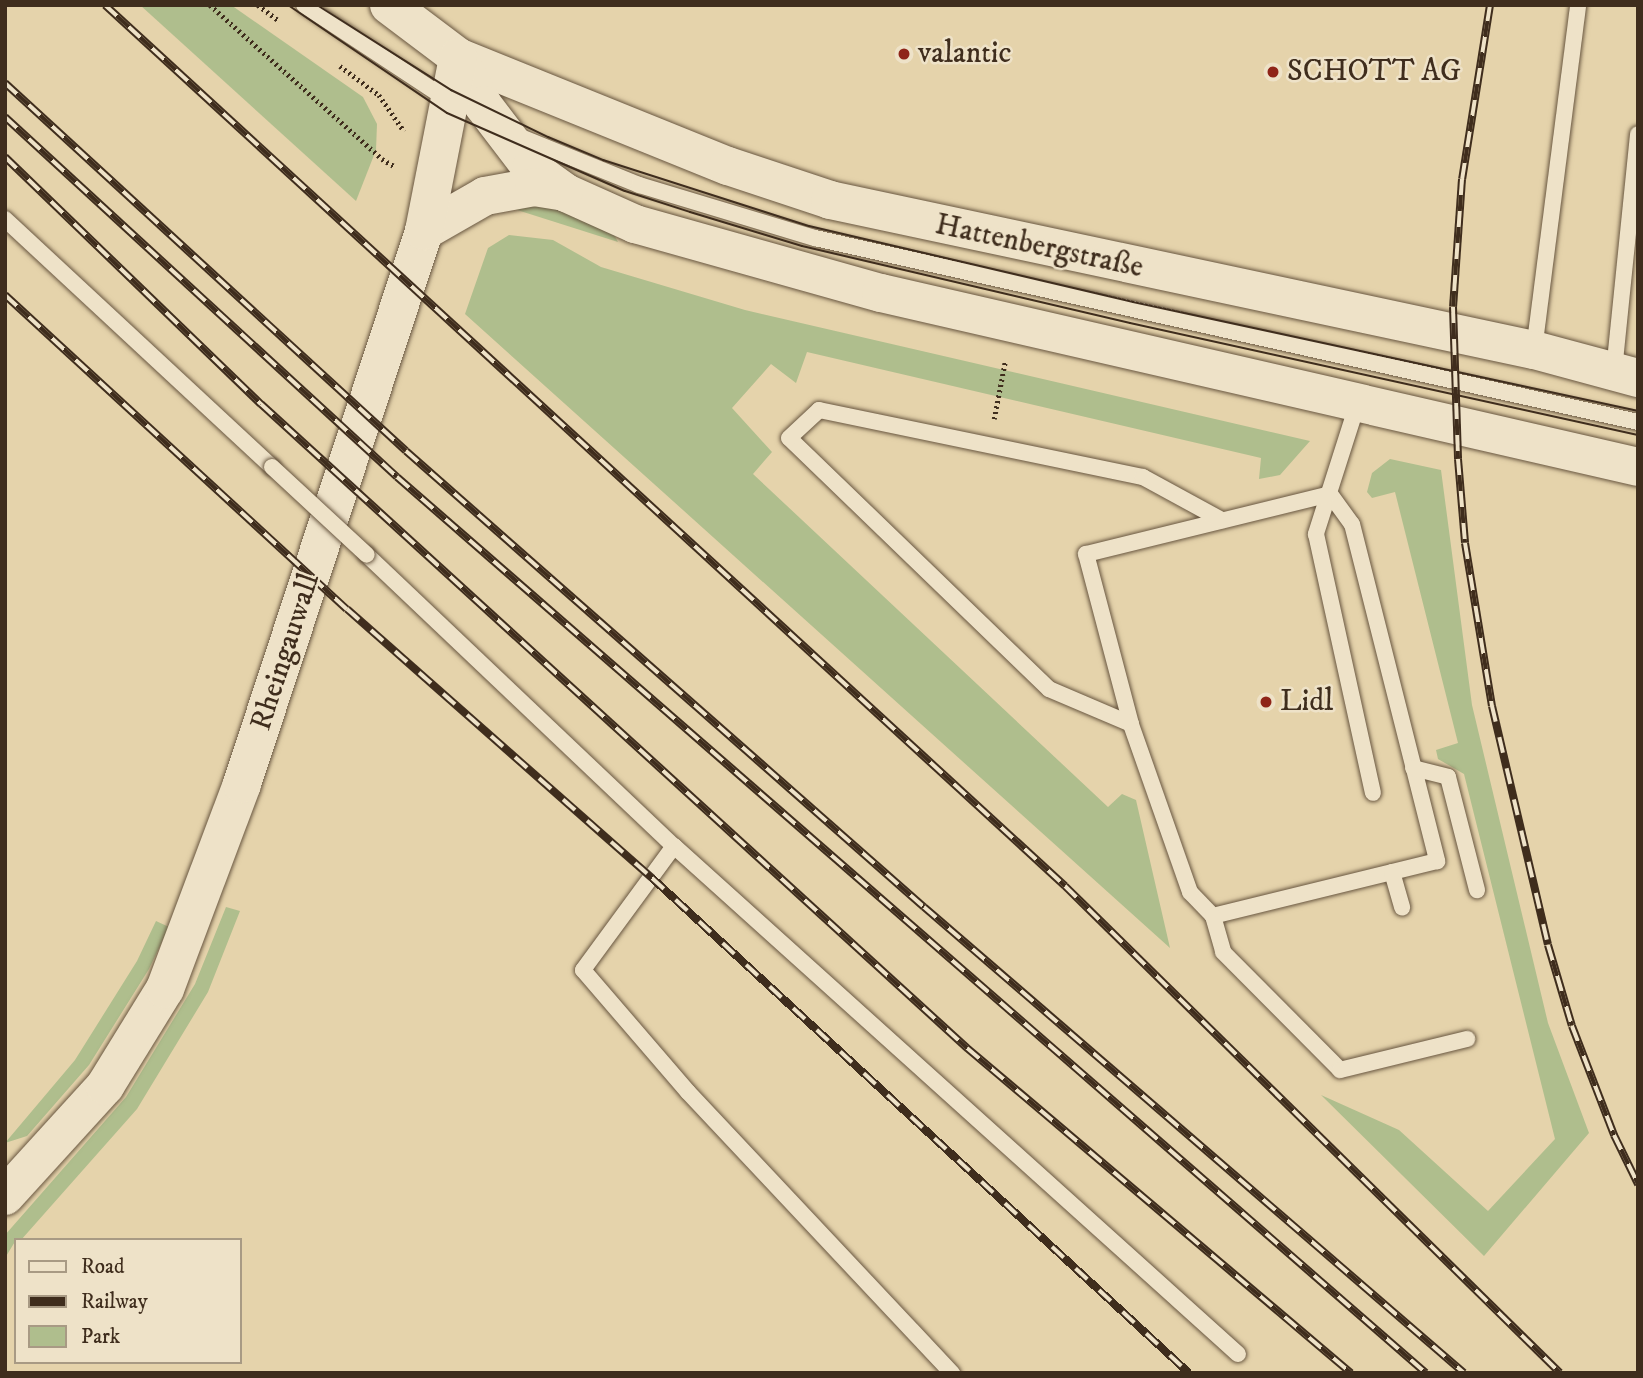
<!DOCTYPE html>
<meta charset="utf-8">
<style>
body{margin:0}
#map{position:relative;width:1643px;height:1378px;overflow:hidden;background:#e5d3ab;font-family:"IM FELL DW Pica",serif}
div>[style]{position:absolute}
.green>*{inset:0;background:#afbe8d}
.path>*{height:4.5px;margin-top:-2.25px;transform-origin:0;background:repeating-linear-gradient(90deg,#3f2d1d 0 2px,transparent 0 5.5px)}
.roads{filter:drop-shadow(0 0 2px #685640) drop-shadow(0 0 2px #685640)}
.lane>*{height:16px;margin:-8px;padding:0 8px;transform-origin:8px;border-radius:8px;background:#eee2c8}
.secondary>*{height:38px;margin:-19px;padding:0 19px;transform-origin:19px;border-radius:19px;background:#eee2c8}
.tram>*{height:2px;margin:-1px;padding:0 1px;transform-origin:1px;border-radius:1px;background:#3f2d1d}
.rail>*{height:8px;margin-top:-4px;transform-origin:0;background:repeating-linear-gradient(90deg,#eee2c8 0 16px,#3f2d1d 0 32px);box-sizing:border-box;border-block:2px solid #3f2d1d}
.bridges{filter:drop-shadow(0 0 2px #685640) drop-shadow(0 0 2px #685640)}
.lane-bridge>*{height:16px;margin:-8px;padding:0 8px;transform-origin:8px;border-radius:8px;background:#eee2c8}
.dots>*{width:19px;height:19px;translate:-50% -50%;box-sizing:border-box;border:4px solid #eee2c8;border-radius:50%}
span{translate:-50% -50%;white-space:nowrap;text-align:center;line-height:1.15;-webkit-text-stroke:5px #eee2c8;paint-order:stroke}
.poi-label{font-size:30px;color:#3f2d1d}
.left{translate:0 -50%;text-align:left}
.street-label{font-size:30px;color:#3f2d1d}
.frame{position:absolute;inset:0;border:7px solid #3f2d1d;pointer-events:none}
.legend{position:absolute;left:14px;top:1238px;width:228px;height:126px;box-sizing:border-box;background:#eee2c8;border:2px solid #a89a84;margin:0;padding:9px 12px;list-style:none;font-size:21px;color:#3f2d1d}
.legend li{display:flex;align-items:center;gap:14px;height:35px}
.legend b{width:35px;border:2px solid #a89a84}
</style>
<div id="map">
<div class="green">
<i style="clip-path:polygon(140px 5px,231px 5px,363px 97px,377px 124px,376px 150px,356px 201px)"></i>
<i style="clip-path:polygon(523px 202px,554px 206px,612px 231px,618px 242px,514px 209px)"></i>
<i style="clip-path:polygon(509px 235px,553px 240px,601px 267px,745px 310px,1310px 441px,1280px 475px,1259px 479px,1261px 458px,807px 352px,796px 383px,771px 364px,732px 408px,772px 452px,753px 474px,1108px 807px,1122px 794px,1136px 800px,1170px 948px,465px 314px,488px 248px)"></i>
<i style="clip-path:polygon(1390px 459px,1441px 470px,1472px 705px,1548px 1023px,1589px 1133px,1484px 1256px,1321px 1095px,1399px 1130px,1488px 1211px,1555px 1139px,1464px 774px,1438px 759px,1436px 750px,1458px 743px,1395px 492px,1372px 498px,1367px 492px,1372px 473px)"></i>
<i style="clip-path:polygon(226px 907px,240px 911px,208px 992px,137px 1109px,21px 1240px,16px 1240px,5px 1258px,5px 1235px,126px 1097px,195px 984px)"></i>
<i style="clip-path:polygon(156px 921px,169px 927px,149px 969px,89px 1065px,27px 1136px,5px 1143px,75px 1060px,137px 961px)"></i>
</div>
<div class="path">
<i style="left:210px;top:5px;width:231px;rotate:41.8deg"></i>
<i style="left:382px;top:159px;width:16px;rotate:30deg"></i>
<i style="left:258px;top:5px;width:26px;rotate:37deg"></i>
<i style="left:340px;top:66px;width:49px;rotate:36.6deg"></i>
<i style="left:379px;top:95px;width:44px;rotate:55.2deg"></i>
<i style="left:994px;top:419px;width:58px;rotate:-79.1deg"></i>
</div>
<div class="roads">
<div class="lane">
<i style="left:304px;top:5px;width:173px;rotate:33.4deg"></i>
<i style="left:518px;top:136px;width:131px;rotate:22deg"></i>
<i style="left:639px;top:185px;width:184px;rotate:16.8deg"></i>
<i style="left:815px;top:238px;width:843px;rotate:12.6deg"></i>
<i style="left:5px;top:219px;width:364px;rotate:42.9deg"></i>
<i style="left:1534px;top:350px;width:348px;rotate:-82.7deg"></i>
<i style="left:1614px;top:371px;width:238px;rotate:-84.2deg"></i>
<i style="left:1358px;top:402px;width:139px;rotate:107.7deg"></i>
<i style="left:1316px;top:534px;width:265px;rotate:77.6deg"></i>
<i style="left:1330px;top:494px;width:37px;rotate:54deg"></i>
<i style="left:1352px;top:524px;width:348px;rotate:75.8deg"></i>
<i style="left:1437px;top:861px;width:231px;rotate:166.2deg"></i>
<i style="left:1213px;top:916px;width:33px;rotate:-134deg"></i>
<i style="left:1190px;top:892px;width:178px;rotate:-109.4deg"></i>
<i style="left:1131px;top:724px;width:176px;rotate:-104.8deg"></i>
<i style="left:1086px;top:554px;width:251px;rotate:-13.8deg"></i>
<i style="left:367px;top:555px;width:423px;rotate:43.5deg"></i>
<i style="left:674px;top:846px;width:154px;rotate:126.3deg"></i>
<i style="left:583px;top:970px;width:161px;rotate:49.3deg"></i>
<i style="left:688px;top:1092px;width:386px;rotate:46.8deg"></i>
<i style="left:1131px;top:724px;width:89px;rotate:-156.9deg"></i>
<i style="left:1049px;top:689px;width:361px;rotate:-136deg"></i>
<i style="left:789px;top:438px;width:41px;rotate:-43deg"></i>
<i style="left:819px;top:410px;width:331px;rotate:11.7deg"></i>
<i style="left:1143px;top:477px;width:90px;rotate:28.6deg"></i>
<i style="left:1413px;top:768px;width:36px;rotate:14deg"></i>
<i style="left:1448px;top:777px;width:117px;rotate:75.6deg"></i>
<i style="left:674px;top:846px;width:759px;rotate:42.01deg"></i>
<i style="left:1392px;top:872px;width:37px;rotate:74deg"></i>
<i style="left:1213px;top:916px;width:37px;rotate:74deg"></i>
<i style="left:1223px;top:952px;width:166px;rotate:45.2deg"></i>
<i style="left:1340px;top:1070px;width:131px;rotate:-13.7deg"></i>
</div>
<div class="secondary">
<i style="left:389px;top:5px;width:86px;rotate:37deg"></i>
<i style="left:458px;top:57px;width:291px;rotate:22deg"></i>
<i style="left:728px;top:166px;width:108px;rotate:18.4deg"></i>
<i style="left:830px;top:200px;width:720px;rotate:12.03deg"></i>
<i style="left:1534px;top:350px;width:108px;rotate:15.1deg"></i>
<i style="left:458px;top:57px;width:54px;rotate:62.5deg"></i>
<i style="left:483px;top:105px;width:79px;rotate:52.7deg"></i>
<i style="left:531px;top:168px;width:43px;rotate:35.5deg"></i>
<i style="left:566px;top:193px;width:76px;rotate:24.2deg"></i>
<i style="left:635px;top:224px;width:255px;rotate:15.7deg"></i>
<i style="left:881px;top:293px;width:777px;rotate:12.94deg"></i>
<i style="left:424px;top:231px;width:70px;rotate:-29.8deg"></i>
<i style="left:485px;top:196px;width:50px;rotate:-10.4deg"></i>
<i style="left:534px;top:187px;width:30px;rotate:9deg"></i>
<i style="left:5px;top:1196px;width:149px;rotate:-47.7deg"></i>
<i style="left:105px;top:1086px;width:114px;rotate:-58.3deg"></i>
<i style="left:165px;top:989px;width:219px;rotate:-69.4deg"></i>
<i style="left:242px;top:784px;width:582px;rotate:-71.78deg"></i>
<i style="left:424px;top:231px;width:177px;rotate:-78.9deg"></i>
</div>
</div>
<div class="tram">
<i style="left:288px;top:5px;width:192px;rotate:34.2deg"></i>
<i style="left:447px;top:113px;width:194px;rotate:23.7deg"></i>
<i style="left:625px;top:191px;width:68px;rotate:17.9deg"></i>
<i style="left:690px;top:212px;width:117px;rotate:16.9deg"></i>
<i style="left:802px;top:246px;width:337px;rotate:13.2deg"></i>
<i style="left:1130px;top:323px;width:520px;rotate:12.43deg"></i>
<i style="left:317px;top:5px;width:159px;rotate:32.4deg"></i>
<i style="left:451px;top:90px;width:108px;rotate:25.9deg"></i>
<i style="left:548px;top:137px;width:60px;rotate:22.7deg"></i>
<i style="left:603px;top:160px;width:216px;rotate:17.8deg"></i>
<i style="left:809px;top:226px;width:333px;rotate:13.2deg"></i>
<i style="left:1133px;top:302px;width:517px;rotate:12.18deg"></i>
</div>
<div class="rail">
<i style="left:105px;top:5px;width:1303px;rotate:42.54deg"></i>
<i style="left:1065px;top:886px;width:694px;rotate:44.53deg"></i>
<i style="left:1490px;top:5px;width:176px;rotate:99.1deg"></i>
<i style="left:1462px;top:179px;width:128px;rotate:94deg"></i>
<i style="left:1453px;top:307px;width:152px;rotate:88.1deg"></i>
<i style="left:1458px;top:459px;width:84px;rotate:85.2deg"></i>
<i style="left:1465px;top:543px;width:165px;rotate:80.6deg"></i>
<i style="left:1492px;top:706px;width:245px;rotate:76.8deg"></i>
<i style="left:1548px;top:945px;width:84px;rotate:73.5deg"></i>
<i style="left:1572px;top:1026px;width:117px;rotate:68.9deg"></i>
<i style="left:1614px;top:1135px;width:55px;rotate:63.9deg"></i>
<i style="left:5px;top:83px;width:544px;rotate:42.54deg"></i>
<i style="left:406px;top:451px;width:690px;rotate:41.36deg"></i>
<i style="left:924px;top:907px;width:713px;rotate:40.79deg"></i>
<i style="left:5px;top:117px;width:532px;rotate:42.56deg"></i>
<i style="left:397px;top:477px;width:1364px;rotate:41.05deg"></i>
<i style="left:5px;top:157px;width:356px;rotate:44deg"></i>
<i style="left:261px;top:404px;width:956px;rotate:42.37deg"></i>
<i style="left:967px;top:1048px;width:503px;rotate:40.24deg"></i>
<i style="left:5px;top:295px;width:464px;rotate:42.6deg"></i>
<i style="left:347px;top:609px;width:407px;rotate:41.4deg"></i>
<i style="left:652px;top:878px;width:730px;rotate:42.67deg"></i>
</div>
<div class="bridges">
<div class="lane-bridge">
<i style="left:272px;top:467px;width:129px;rotate:42.8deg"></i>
</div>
</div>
<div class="dots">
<i style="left:904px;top:54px;background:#8f2418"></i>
<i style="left:1273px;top:72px;background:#8f2418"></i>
<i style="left:1266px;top:702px;background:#8f2418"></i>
</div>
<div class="poi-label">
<span class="left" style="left:918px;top:54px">valantic</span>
<span class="left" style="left:1287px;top:72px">SCHOTT AG</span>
<span class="left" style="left:1280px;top:702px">Lidl</span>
</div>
<div class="street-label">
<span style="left:1039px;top:247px;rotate:12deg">Hattenbergstraße</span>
<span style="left:286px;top:652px;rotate:-72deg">Rheingauwall</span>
</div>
<div class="frame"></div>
<ul class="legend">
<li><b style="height:9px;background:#eee2c8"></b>Road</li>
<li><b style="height:9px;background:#3f2d1d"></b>Railway</li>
<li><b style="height:19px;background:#afbe8d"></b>Park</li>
</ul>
</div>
